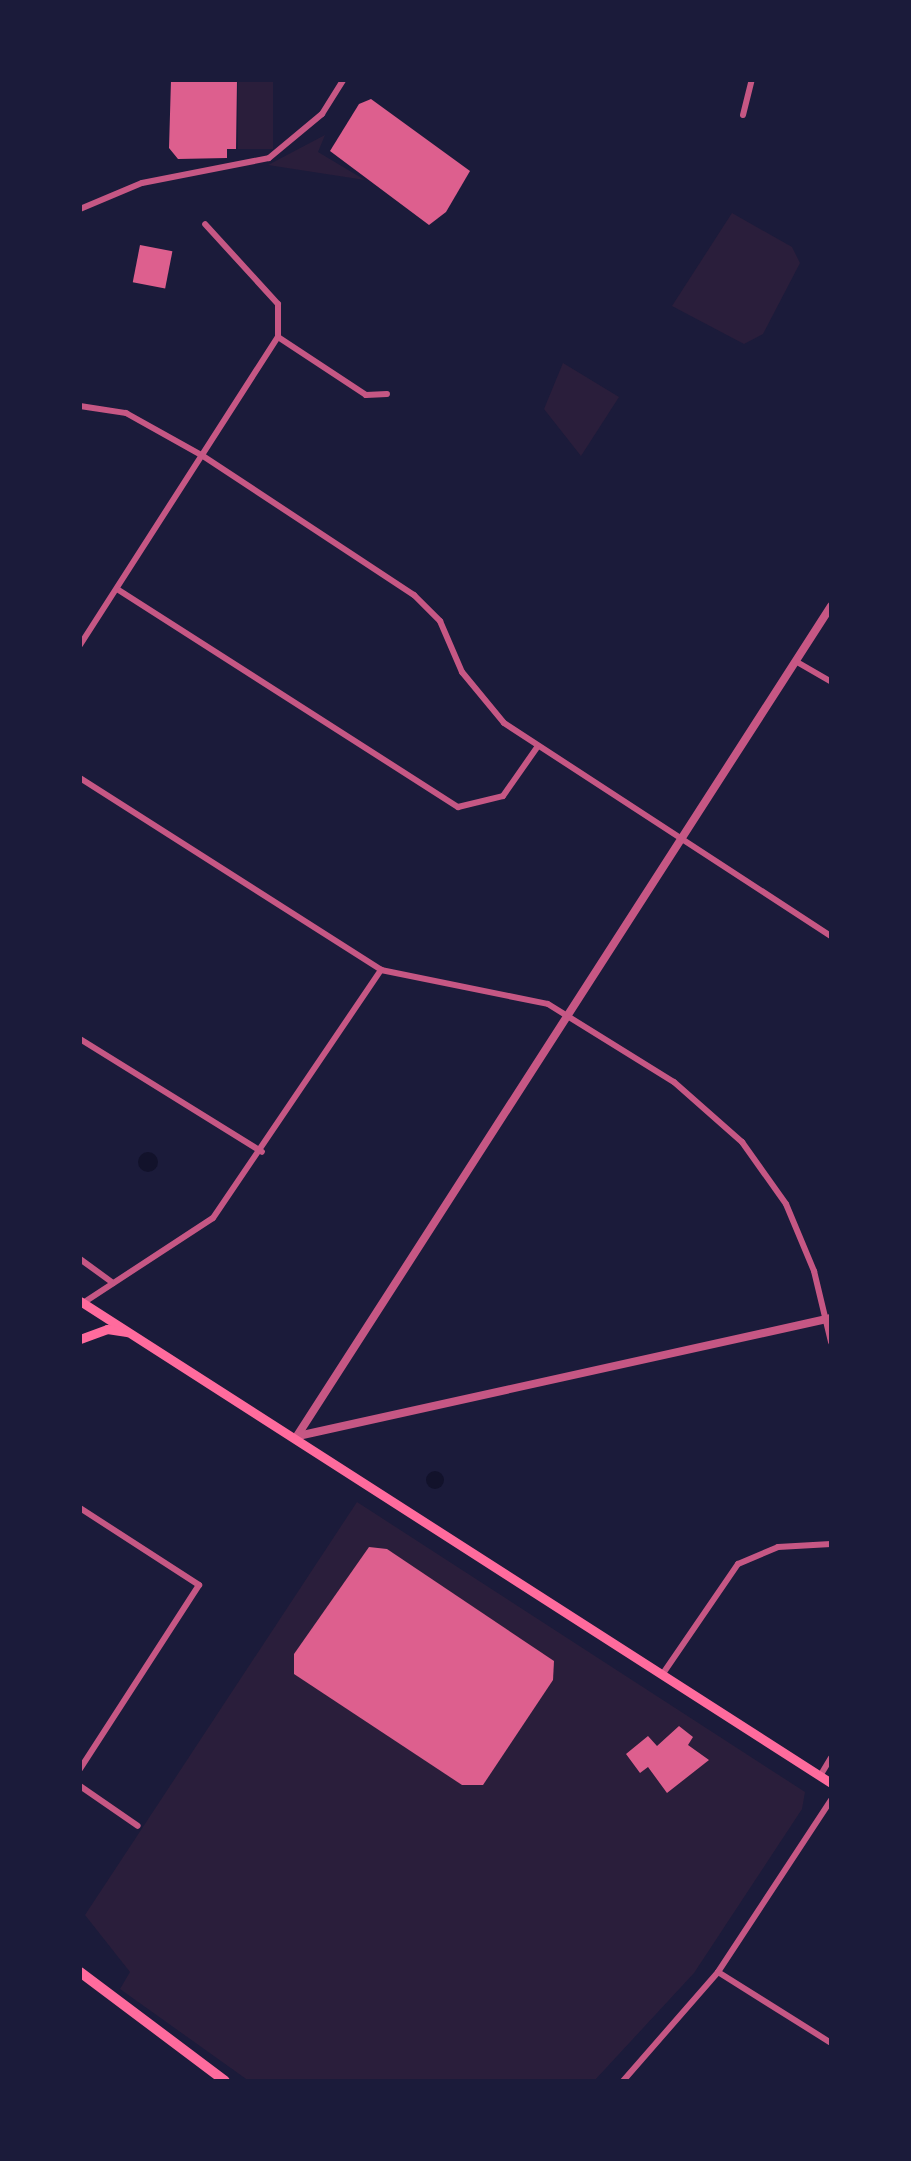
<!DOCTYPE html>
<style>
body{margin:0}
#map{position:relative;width:911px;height:2161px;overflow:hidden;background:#1b1b3a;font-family:"Roboto Condensed",sans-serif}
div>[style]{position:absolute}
.green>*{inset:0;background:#2a1e3b;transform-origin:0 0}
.water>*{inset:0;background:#12122b}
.round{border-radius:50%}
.building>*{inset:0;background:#dd5f8e;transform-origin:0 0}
.minor>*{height:6px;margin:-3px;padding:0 3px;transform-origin:3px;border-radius:3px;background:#c65784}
.tertiary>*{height:8px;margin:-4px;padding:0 4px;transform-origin:4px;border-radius:4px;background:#c65784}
.secondary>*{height:9px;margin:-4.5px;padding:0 4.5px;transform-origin:4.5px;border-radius:4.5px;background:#ff6b9d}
.primary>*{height:10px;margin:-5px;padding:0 5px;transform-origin:5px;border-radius:5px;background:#ff6b9d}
span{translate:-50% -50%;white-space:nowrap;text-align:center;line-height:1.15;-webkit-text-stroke:8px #1b1b3a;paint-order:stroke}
.frame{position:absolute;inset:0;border:82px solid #1b1b3a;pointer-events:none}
</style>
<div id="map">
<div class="green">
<i style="left:238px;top:80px;width:35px;height:69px"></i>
<i style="clip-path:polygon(325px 135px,318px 152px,365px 180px,268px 165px)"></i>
<i style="clip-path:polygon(732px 213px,792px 247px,800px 263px,763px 334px,744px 344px,672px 306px)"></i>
<i style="clip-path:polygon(563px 363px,619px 397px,581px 456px,544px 409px)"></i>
<i style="clip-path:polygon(357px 1502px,805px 1792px,802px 1809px,694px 1973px,594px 2081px,249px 2081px,120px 1989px,130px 1972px,85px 1915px)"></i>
</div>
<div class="water">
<i class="round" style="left:138px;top:1152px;width:20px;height:20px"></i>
<i class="round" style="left:426px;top:1471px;width:18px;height:18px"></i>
</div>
<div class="building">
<i style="clip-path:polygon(171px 80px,237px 80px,236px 149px,227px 149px,227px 158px,178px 159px,169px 148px)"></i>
<i style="clip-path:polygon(371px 99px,470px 171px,446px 212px,429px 225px,330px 151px,359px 104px)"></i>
<i style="left:140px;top:245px;width:33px;height:38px;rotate:11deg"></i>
<i style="clip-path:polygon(369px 1547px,387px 1549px,554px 1661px,553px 1680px,483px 1785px,462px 1785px,294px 1674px,294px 1654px)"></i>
<i style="clip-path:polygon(679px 1726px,693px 1737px,688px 1745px,709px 1760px,667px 1793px,648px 1767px,640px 1773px,626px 1754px,648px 1736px,657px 1746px)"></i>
</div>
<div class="minor">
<i style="left:743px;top:115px;width:36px;rotate:-76deg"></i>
<i style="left:80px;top:209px;width:67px;rotate:-22.8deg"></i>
<i style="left:142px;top:183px;width:129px;rotate:-11.1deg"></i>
<i style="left:269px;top:158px;width:69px;rotate:-39.7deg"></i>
<i style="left:322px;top:114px;width:40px;rotate:-58deg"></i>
<i style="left:278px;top:337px;width:105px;rotate:33.4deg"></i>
<i style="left:366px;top:395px;width:21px;rotate:-3deg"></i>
<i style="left:80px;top:406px;width:47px;rotate:8.7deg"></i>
<i style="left:126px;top:413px;width:88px;rotate:29.2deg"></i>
<i style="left:203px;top:456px;width:253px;rotate:33.4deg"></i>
<i style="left:414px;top:595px;width:37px;rotate:45deg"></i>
<i style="left:440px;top:621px;width:56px;rotate:66.7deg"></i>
<i style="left:462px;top:672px;width:66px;rotate:50.5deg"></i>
<i style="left:504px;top:723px;width:390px;rotate:33.1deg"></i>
<i style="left:117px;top:589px;width:405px;rotate:32.6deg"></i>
<i style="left:458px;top:807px;width:46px;rotate:-13.7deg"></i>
<i style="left:503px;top:796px;width:61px;rotate:-55deg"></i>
<i style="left:80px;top:645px;width:366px;rotate:-57.3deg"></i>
<i style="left:278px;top:337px;width:33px;rotate:-90deg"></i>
<i style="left:278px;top:304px;width:108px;rotate:-132.4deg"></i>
<i style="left:797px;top:662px;width:39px;rotate:30deg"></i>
<i style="left:80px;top:778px;width:357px;rotate:32.5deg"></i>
<i style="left:381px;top:970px;width:170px;rotate:11.5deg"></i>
<i style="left:548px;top:1004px;width:148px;rotate:31.8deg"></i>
<i style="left:674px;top:1082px;width:91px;rotate:41.4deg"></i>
<i style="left:742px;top:1142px;width:76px;rotate:54.6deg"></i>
<i style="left:786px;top:1204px;width:73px;rotate:67.3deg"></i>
<i style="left:814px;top:1271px;width:73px;rotate:76.5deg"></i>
<i style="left:80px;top:1039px;width:214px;rotate:31.8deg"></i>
<i style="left:80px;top:1259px;width:41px;rotate:36deg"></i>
<i style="left:83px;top:1303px;width:155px;rotate:-33.2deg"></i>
<i style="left:213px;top:1218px;width:300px;rotate:-55.9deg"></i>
<i style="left:80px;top:1508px;width:142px;rotate:32.9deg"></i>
<i style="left:199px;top:1585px;width:219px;rotate:122.9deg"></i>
<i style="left:664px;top:1672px;width:131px;rotate:-55.6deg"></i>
<i style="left:738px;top:1564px;width:43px;rotate:-23deg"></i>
<i style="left:778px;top:1547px;width:53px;rotate:-3.2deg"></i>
<i style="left:820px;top:1776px;width:21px;rotate:-59deg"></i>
<i style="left:80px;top:1786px;width:70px;rotate:34.6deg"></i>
<i style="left:718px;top:1972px;width:133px;rotate:32.1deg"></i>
<i style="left:623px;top:2081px;width:145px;rotate:-48.9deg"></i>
<i style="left:718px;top:1972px;width:206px;rotate:-56.7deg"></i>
</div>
<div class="tertiary">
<i style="left:297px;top:1436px;width:987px;rotate:-57.24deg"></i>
<i style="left:298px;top:1436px;width:546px;rotate:-12.48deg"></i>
</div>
<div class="secondary">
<i style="left:80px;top:1301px;width:892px;rotate:32.69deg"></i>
<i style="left:80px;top:1339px;width:29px;rotate:-20deg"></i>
<i style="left:107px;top:1329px;width:20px;rotate:9deg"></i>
</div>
<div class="primary">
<i style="left:80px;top:1972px;width:181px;rotate:36.9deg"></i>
</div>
<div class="frame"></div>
</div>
